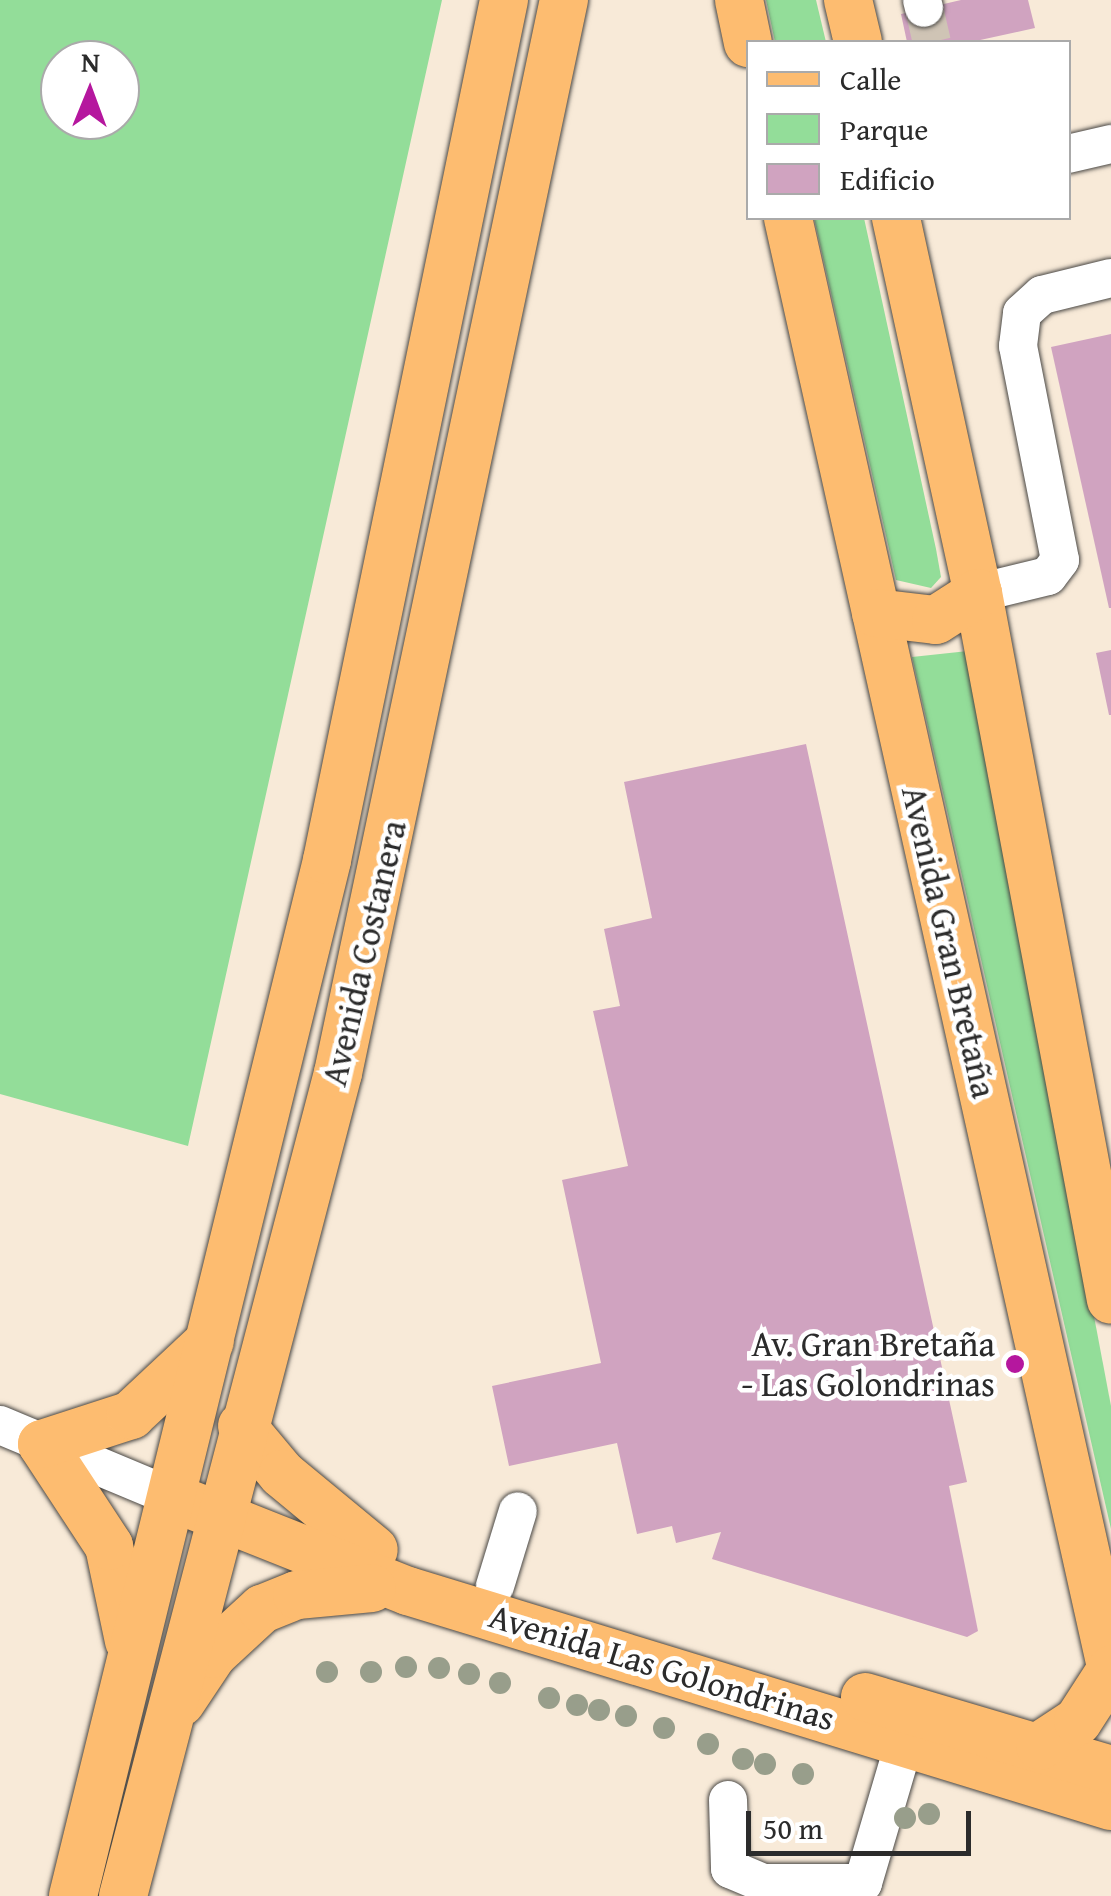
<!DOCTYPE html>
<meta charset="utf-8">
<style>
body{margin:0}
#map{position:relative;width:1111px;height:1896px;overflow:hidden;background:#f8ead8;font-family:"Gentium Book Plus",serif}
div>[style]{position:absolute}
.green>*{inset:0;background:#93dd99}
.building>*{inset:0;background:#d0a3c0}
.minor-tunnel>*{height:38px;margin-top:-19px;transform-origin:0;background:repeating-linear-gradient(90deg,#cfc4b5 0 38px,transparent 0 57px)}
.roads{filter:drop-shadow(0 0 2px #4a4845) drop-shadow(0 0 2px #4a4845)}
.minor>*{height:38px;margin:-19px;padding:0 19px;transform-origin:19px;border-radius:19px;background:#fff}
.major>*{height:48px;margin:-24px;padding:0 24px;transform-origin:24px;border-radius:24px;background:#fdbc70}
.trees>*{width:22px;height:22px;margin:-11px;border-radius:50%;background:#989e8b}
.dots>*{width:28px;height:28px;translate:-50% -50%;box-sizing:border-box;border:5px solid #fff;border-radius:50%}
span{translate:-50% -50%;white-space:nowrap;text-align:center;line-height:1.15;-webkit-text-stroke:9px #fff;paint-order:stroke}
.street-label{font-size:35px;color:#2b2b2b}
.poi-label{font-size:35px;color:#2b2b2b}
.right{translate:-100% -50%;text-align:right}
.legend{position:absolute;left:746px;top:40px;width:325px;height:180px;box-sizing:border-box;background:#fff;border:2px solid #aaa;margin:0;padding:12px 18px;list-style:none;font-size:30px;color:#2b2b2b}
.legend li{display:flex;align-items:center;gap:20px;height:50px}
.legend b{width:50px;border:2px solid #aaa}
.north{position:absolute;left:40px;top:40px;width:100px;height:100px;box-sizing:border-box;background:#fff;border:2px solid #aaa;border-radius:50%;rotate:1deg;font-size:28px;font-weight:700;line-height:40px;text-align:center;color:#2b2b2b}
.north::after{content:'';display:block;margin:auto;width:35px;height:45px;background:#b5179e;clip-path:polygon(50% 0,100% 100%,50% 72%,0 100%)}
.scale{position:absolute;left:746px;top:1811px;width:225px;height:45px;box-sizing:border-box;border:5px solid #2b2b2b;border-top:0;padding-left:12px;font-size:30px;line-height:35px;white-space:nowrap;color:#2b2b2b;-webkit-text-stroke:8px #fff;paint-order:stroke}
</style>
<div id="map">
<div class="green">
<i style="clip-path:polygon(evenodd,0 0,442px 0,188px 1146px,0 1094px,0 0,120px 60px,120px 120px,60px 120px,60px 60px,120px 60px)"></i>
<i style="clip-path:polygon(766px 0,816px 0,826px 42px,775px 42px)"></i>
<i style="clip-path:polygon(814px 218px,864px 218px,936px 549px,941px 577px,931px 588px,896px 580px)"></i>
<i style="clip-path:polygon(968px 651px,1111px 1406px,1111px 1529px,912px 657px)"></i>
</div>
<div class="building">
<i style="clip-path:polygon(961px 0,1028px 0,1035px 28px,971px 42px,907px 42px,901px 14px)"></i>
<i style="clip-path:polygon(1111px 334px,1111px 608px,1109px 608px,1051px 347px)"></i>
<i style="clip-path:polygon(1111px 650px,1111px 715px,1109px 715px,1096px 653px)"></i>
<i style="clip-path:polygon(806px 744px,967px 1482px,949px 1486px,978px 1631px,967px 1637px,712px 1559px,721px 1532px,676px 1543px,672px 1526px,637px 1534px,617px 1443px,509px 1466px,492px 1386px,601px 1363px,562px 1180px,628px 1166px,593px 1011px,620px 1006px,604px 929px,652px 918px,624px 782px)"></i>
</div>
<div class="minor-tunnel">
<i style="left:924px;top:8px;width:35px;rotate:77deg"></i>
</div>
<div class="roads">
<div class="minor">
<i style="left:922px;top:0;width:8px;rotate:76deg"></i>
<i style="left:1068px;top:154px;width:44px;rotate:-13.1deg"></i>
<i style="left:978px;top:593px;width:72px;rotate:-13.7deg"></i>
<i style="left:1048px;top:576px;width:20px;rotate:-53deg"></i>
<i style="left:1060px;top:560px;width:218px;rotate:-101.1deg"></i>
<i style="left:1018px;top:346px;width:33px;rotate:-83deg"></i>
<i style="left:1022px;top:313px;width:27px;rotate:-42deg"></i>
<i style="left:1042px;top:295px;width:71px;rotate:-13.8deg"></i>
<i style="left:0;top:1425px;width:186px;rotate:22.7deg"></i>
<i style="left:495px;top:1586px;width:78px;rotate:-73deg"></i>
<i style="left:728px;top:1800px;width:69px;rotate:88.3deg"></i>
<i style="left:730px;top:1869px;width:36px;rotate:23deg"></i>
<i style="left:763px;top:1883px;width:100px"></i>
<i style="left:863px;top:1883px;width:149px;rotate:-73.6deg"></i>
</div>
<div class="major">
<i style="left:739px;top:0;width:44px;rotate:78.2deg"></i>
<i style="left:848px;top:0;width:43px;rotate:76.6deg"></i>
<i style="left:788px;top:218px;width:1484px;rotate:77.43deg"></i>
<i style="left:896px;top:218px;width:384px;rotate:77.7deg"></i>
<i style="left:978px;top:593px;width:719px;rotate:79.35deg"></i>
<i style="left:876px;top:613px;width:60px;rotate:6.7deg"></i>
<i style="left:936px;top:620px;width:50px;rotate:-32.7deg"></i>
<i style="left:242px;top:1426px;width:62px;rotate:50.2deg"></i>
<i style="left:282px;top:1474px;width:119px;rotate:39.6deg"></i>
<i style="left:189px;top:1504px;width:236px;rotate:21.7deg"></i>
<i style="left:408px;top:1591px;width:735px;rotate:17.01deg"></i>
<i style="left:129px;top:1641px;width:97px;rotate:-101.9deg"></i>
<i style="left:109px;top:1546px;width:122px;rotate:-123.3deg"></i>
<i style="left:42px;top:1444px;width:94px;rotate:-18deg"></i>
<i style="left:131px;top:1415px;width:108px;rotate:-43.1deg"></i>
<i style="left:865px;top:1697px;width:257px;rotate:16.5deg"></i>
<i style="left:181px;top:1702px;width:58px;rotate:-56.3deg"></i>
<i style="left:213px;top:1654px;width:67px;rotate:-42.6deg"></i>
<i style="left:262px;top:1609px;width:38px;rotate:-22deg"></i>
<i style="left:297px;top:1595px;width:75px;rotate:-5.3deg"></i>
<i style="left:1040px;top:1746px;width:45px;rotate:-33.3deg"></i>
<i style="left:1078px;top:1721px;width:61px;rotate:-57.1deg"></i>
<i style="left:73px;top:1896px;width:1067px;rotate:-76.22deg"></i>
<i style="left:327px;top:860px;width:878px;rotate:-78.37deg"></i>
<i style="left:123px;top:1896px;width:851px;rotate:-75.36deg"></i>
<i style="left:338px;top:1073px;width:1097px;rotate:-78.11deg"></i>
</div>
</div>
<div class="trees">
<i style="left:406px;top:1667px"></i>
<i style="left:439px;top:1668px"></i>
<i style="left:327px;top:1672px"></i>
<i style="left:371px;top:1672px"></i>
<i style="left:469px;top:1674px"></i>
<i style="left:500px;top:1683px"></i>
<i style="left:549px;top:1698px"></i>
<i style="left:577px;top:1705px"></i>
<i style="left:599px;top:1710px"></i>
<i style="left:626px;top:1716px"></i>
<i style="left:664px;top:1728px"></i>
<i style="left:708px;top:1744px"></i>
<i style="left:743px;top:1759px"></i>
<i style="left:765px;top:1764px"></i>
<i style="left:803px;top:1774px"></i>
<i style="left:929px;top:1814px"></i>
<i style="left:905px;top:1818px"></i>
</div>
<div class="dots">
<i style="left:1015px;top:1364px;background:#b5179e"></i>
</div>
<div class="street-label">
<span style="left:949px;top:942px;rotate:77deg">Avenida Gran Bretaña</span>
<span style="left:364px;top:953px;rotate:-77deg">Avenida Costanera</span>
<span style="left:662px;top:1667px;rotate:17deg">Avenida Las Golondrinas</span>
</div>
<div class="poi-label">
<span class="right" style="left:995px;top:1364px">Av. Gran Bretaña<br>- Las Golondrinas</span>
</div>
<ul class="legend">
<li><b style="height:12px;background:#fdbc70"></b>Calle</li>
<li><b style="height:28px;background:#93dd99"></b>Parque</li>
<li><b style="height:28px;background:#d0a3c0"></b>Edificio</li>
</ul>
<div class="north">N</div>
<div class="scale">50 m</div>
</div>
